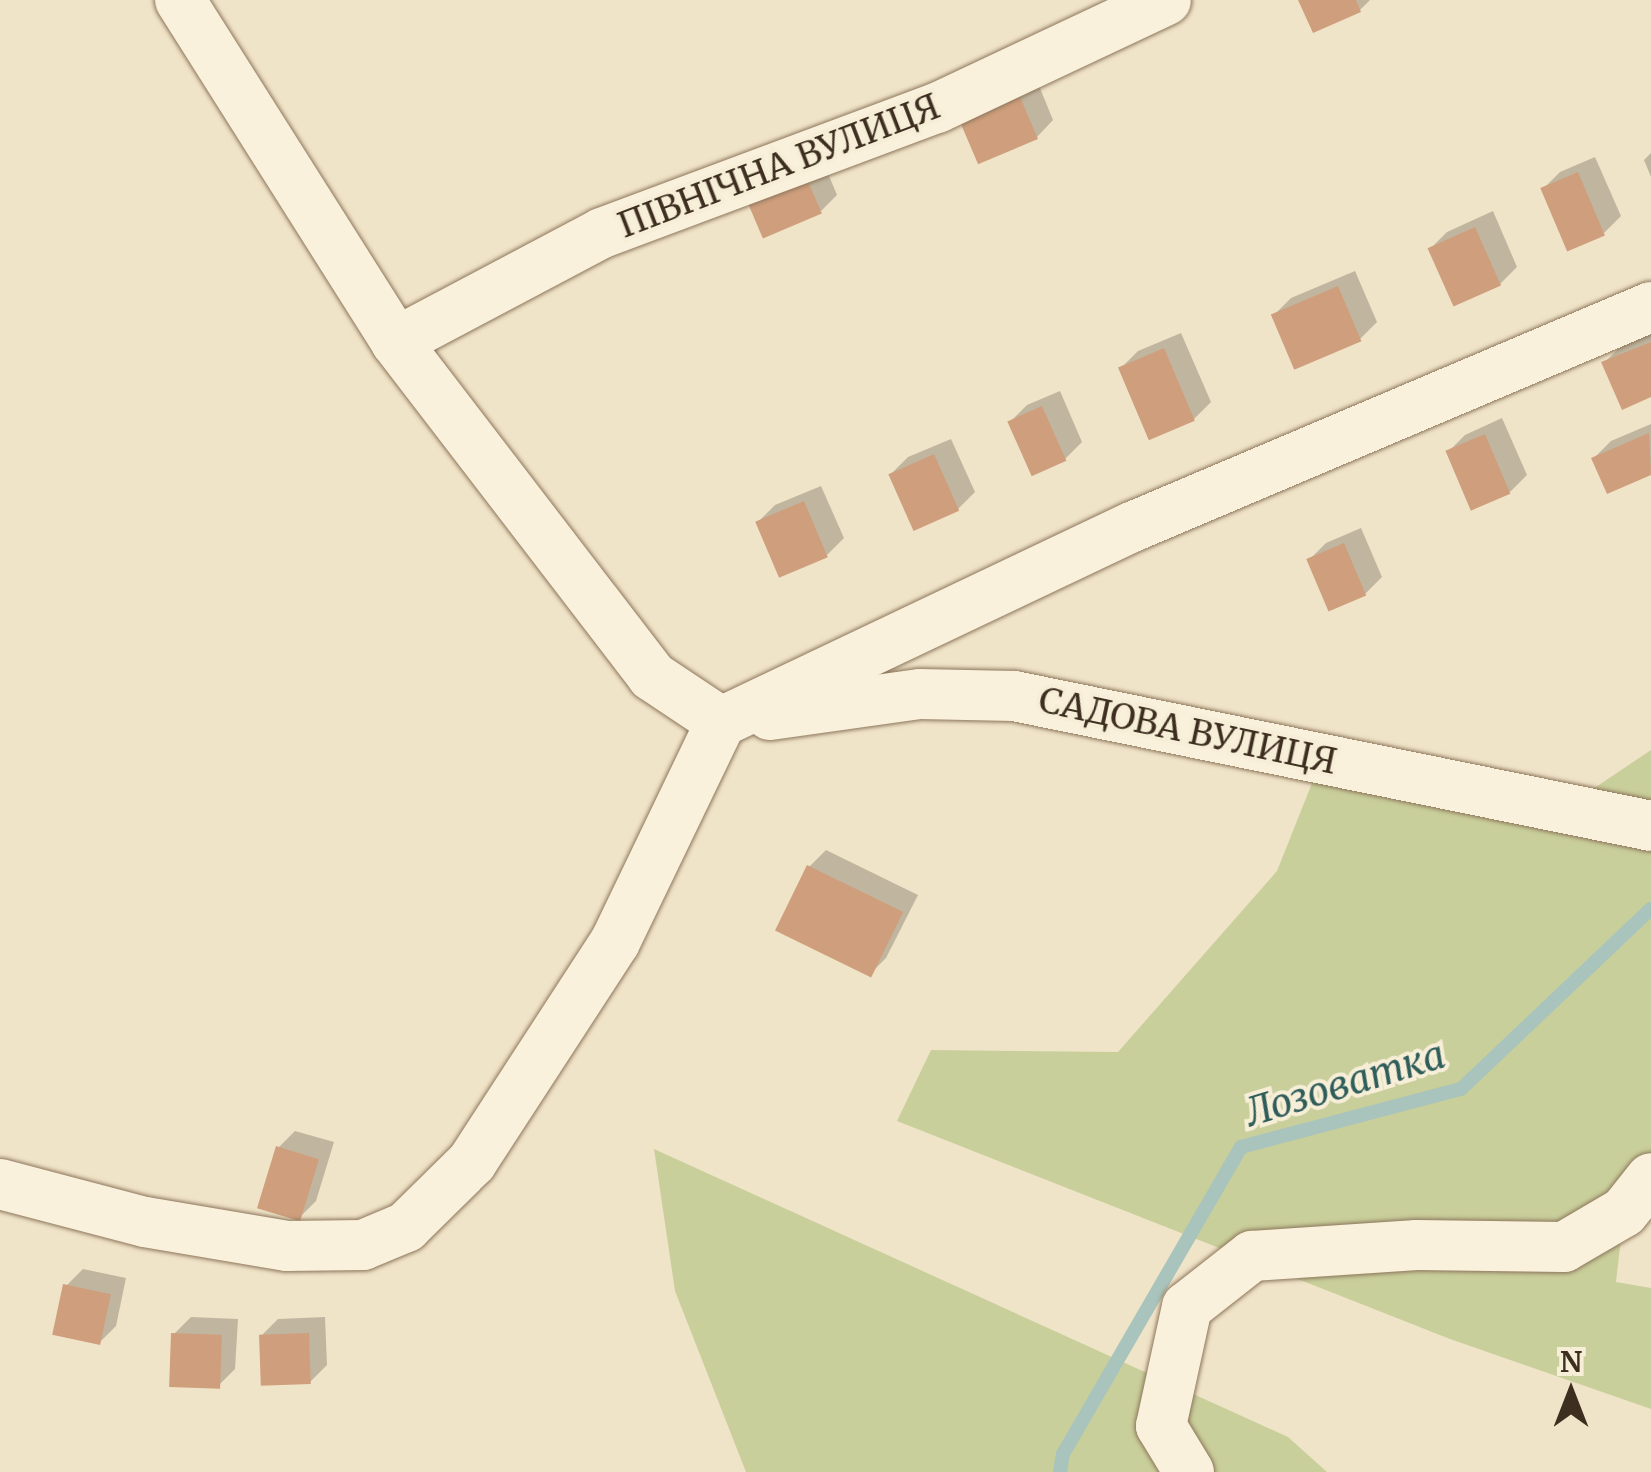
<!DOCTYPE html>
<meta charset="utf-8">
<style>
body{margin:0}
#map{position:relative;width:1651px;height:1472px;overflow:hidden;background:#f0e4c8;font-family:Merriweather,serif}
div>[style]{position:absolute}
.green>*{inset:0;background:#c9cf9b}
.shadow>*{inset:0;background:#0003}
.stream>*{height:14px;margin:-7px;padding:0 7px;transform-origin:7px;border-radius:7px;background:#a9c4bc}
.building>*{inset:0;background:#cf9f7d;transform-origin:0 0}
.roads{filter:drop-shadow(0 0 2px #8d765c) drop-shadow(0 0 2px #8d765c)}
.minor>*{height:50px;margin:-25px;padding:0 25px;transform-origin:25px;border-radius:25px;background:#faf1dc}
span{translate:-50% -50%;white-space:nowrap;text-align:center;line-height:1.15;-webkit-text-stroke:8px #f7eed8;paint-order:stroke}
.street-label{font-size:35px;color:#3d2e20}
.water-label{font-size:38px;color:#2f5d5a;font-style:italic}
.north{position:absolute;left:1521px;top:1342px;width:100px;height:100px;-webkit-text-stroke:8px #f7eed8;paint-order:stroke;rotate:0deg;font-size:28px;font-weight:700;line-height:40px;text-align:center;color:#3d2e20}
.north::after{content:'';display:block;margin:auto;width:35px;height:45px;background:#3d2e20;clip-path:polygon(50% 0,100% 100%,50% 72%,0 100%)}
</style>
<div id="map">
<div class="green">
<i style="clip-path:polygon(1651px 750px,1651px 1178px,1624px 1212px,1616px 1282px,1651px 1288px,1651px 1409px,1450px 1339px,897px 1121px,931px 1050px,1118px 1052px,1277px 871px,1324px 753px,1575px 801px)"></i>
<i style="clip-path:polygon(654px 1149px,1288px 1437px,1327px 1472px,746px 1472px,675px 1291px)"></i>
</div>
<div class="shadow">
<i style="clip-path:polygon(1301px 0,1370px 0,1360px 10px)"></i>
<i style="clip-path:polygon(1035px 76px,1053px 120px,1037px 137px,961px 118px)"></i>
<i style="clip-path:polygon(1651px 153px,1651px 177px,1644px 160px)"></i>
<i style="clip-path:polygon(1595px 157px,1621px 216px,1604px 233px,1543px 189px,1560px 172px)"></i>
<i style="clip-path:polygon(822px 159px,837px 195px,820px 212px,764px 235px)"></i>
<i style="clip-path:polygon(1493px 211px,1517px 267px,1500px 284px,1430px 249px,1447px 232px)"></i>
<i style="clip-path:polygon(1355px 271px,1377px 322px,1360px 339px,1274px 315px,1291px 298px)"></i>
<i style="clip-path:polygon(1181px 333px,1211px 402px,1194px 419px,1121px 368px,1138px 351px)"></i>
<i style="clip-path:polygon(1651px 334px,1651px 394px,1604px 363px,1621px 346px)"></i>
<i style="clip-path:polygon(1060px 391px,1082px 442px,1065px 459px,1010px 422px,1027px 405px)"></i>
<i style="clip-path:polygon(1502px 418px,1527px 475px,1510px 492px,1448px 452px,1465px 435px)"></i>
<i style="clip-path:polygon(1651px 424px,1651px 473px,1608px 491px,1594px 458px,1611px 441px)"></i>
<i style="clip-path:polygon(951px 439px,975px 492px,958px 509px,891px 474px,908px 457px)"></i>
<i style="clip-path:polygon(821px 486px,844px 538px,827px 555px,758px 522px,775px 505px)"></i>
<i style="clip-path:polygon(1361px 528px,1382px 577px,1365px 594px,1309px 560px,1326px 543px)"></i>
<i style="clip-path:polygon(826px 850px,918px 895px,886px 958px,869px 975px,809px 867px)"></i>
<i style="clip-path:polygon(295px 1131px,334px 1142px,316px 1201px,299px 1218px,278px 1148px)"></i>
<i style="clip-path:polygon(83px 1269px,126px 1278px,116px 1326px,99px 1343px,66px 1286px)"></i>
<i style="clip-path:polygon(191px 1317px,238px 1319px,235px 1369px,218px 1386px,174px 1334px)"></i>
<i style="clip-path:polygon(325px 1317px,327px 1365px,310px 1382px,261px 1336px,278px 1319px)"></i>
</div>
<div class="stream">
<i style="left:1060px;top:1472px;width:18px;rotate:-81deg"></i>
<i style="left:1063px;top:1454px;width:355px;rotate:-59.9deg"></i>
<i style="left:1241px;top:1147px;width:228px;rotate:-14.8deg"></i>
<i style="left:1461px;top:1089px;width:262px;rotate:-43.5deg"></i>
</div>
<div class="building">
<i style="clip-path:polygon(1298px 0,1356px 0,1361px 12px,1313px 33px)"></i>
<i style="left:1018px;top:92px;width:51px;height:65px;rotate:67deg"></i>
<i style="left:1578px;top:172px;width:69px;height:41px;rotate:67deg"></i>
<i style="left:805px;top:174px;width:43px;height:64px;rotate:67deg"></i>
<i style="left:1475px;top:227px;width:64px;height:52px;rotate:66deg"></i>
<i style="left:1338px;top:286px;width:60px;height:73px;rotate:67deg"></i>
<i style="clip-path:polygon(1651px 342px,1651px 397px,1622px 410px,1601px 362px)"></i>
<i style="left:1164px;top:348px;width:79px;height:50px;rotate:67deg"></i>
<i style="left:1042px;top:406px;width:60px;height:38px;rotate:66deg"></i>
<i style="clip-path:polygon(1649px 433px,1651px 475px,1607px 494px,1591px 458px)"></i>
<i style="left:1485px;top:434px;width:65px;height:43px;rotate:67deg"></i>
<i style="left:934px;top:454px;width:62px;height:50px;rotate:66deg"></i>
<i style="left:804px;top:501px;width:61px;height:53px;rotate:67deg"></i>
<i style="left:1344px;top:543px;width:57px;height:41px;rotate:67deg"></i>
<i style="left:807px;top:865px;width:107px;height:73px;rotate:26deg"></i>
<i style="left:276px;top:1146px;width:45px;height:65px;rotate:17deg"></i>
<i style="left:63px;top:1284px;width:49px;height:52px;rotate:12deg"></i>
<i style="left:171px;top:1333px;width:51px;height:54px;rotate:2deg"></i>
<i style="left:309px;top:1333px;width:51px;height:50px;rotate:88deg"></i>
</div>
<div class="roads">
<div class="minor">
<i style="left:180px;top:0;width:404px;rotate:57.7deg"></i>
<i style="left:396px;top:342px;width:421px;rotate:52.5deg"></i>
<i style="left:652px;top:676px;width:83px;rotate:33.7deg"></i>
<i style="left:396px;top:342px;width:233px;rotate:-27.9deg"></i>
<i style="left:602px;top:233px;width:358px;rotate:-20.5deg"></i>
<i style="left:937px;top:108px;width:253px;rotate:-25.2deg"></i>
<i style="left:770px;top:715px;width:151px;rotate:-8deg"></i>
<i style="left:920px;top:694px;width:94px;rotate:1.2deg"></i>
<i style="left:1014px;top:696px;width:650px;rotate:11.53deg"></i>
<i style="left:721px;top:722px;width:455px;rotate:-25.4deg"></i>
<i style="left:1132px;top:527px;width:564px;rotate:-22.97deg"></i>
<i style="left:0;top:1184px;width:150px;rotate:14.7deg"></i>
<i style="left:145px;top:1222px;width:144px;rotate:9.6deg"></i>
<i style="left:287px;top:1246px;width:76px;rotate:-0.8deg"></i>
<i style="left:363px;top:1245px;width:47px;rotate:-22.7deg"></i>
<i style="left:406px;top:1227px;width:93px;rotate:-44.6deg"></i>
<i style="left:472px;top:1162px;width:262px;rotate:-57deg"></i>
<i style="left:615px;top:942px;width:244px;rotate:-64.3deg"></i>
<i style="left:1189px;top:1472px;width:54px;rotate:-121.3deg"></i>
<i style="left:1161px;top:1426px;width:122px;rotate:-77.7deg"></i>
<i style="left:1187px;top:1307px;width:83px;rotate:-38.1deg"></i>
<i style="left:1252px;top:1256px;width:165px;rotate:-3.8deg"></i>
<i style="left:1417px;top:1245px;width:147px;rotate:0.8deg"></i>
<i style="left:1564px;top:1247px;width:69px;rotate:-30.3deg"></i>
<i style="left:1624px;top:1212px;width:43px;rotate:-51.5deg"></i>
</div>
</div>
<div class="street-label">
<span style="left:779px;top:166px;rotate:-21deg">ПІВНІЧНА ВУЛИЦЯ</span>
<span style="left:1188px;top:731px;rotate:12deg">САДОВА ВУЛИЦЯ</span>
</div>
<div class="water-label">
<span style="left:1345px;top:1084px;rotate:-17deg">Лозоватка</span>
</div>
<div class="north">N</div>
</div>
